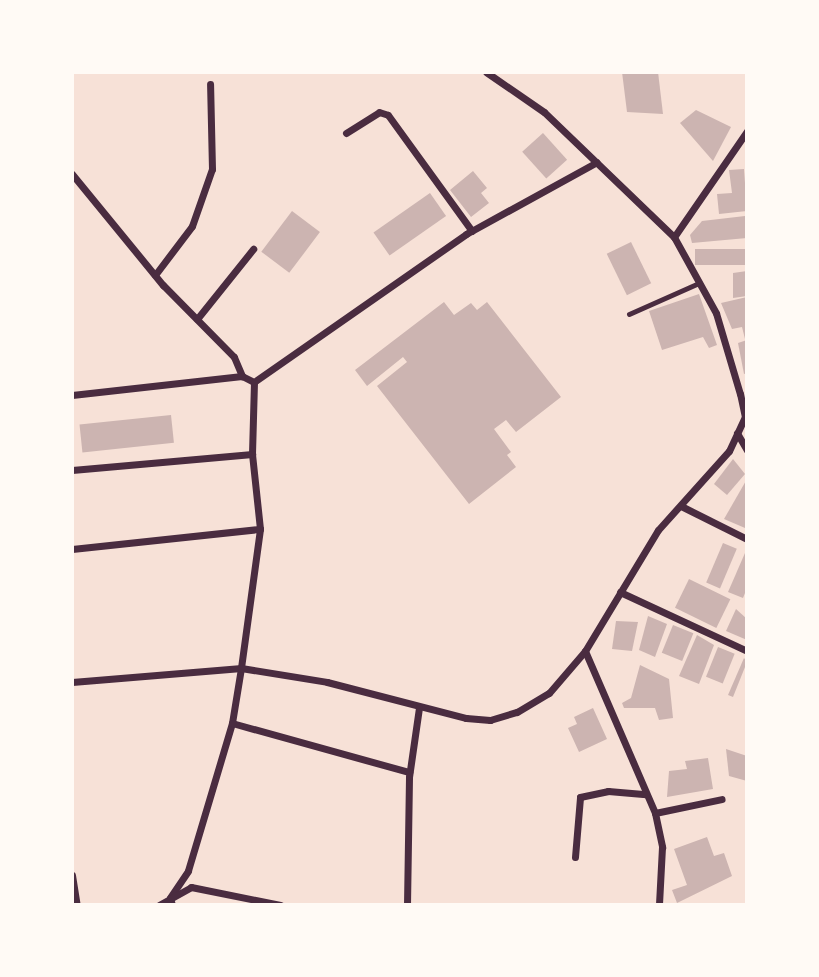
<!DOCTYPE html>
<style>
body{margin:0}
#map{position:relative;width:819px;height:977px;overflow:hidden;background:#f7e1d7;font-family:"Noto Sans",sans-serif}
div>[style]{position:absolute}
.building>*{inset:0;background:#ccb4b1;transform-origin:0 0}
.service>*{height:5px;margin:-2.5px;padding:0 2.5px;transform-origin:2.5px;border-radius:2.5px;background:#4a2c40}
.minor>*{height:7px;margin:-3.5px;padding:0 3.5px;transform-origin:3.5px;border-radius:3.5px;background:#4a2c40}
span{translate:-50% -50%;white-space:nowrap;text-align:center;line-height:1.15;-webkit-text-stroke:6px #fffaf5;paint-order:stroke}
.frame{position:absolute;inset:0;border:74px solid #fffaf5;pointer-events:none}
</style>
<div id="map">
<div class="building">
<i style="clip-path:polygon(622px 72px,658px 72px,663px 114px,627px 112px)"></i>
<i style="clip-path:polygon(696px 110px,731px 127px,713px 161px,680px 123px)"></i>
<i style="left:543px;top:133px;width:36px;height:28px;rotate:48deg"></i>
<i style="clip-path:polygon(744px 169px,747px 211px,719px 214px,717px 194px,732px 193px,729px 170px)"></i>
<i style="clip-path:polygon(473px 171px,487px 188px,481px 193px,489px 203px,471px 217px,450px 190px)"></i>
<i style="left:430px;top:193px;width:28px;height:69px;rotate:55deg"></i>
<i style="left:292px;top:211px;width:35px;height:51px;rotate:37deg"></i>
<i style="clip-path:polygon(745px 216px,747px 238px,692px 243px,690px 235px,702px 221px)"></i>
<i style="left:631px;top:242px;width:46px;height:27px;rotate:64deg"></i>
<i style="left:747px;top:249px;width:16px;height:52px;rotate:90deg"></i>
<i style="clip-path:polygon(747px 271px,747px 296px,733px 298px,733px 273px)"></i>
<i style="clip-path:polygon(699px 294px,717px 345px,709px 348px,703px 337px,662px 350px,649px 311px)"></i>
<i style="clip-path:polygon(747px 297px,747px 338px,745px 339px,742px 327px,732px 329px,721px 303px)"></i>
<i style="clip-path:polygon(444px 302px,454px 315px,471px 303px,477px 310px,487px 302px,561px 397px,516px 432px,506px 420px,494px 429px,511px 452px,507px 455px,516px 467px,469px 504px,377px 386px,407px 362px,403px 357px,367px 386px,355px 370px)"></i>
<i style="clip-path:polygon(747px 340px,747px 373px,744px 374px,738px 343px)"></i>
<i style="left:171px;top:415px;width:28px;height:92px;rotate:84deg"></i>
<i style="clip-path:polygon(733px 459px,745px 474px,727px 495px,714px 484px)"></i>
<i style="clip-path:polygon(747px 479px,747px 522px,745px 528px,724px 519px)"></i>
<i style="left:723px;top:543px;width:15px;height:43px;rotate:23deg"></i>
<i style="clip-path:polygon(745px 553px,747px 588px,743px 598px,728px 592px)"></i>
<i style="left:689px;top:579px;width:46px;height:32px;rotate:26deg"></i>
<i style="clip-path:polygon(736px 609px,747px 619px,747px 640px,726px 631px)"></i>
<i style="clip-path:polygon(648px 616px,667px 624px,655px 657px,639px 650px)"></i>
<i style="clip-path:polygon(616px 621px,638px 622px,632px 651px,612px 649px)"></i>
<i style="left:673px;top:625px;width:22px;height:30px;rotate:22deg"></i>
<i style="clip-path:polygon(697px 635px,714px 645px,699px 684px,679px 676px)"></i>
<i style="left:718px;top:647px;width:18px;height:32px;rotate:22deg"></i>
<i style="clip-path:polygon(744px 658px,747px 662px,733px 697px,728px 695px)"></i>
<i style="clip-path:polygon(640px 665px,669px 679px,673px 718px,659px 720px,655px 708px,624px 708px,622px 703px,631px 698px)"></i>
<i style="clip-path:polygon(593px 708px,607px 739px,579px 752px,568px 728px,577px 724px,574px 717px)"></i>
<i style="clip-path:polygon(726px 749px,747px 756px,747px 781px,729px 776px)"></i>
<i style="clip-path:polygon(708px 758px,713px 789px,667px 797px,669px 771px,687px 769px,685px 761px)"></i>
<i style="clip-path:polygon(707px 837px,714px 856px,724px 853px,732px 876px,677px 903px,672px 890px,687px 885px,674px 849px)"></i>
</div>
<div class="service">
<i style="left:629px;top:314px;width:77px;rotate:-23.9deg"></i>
</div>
<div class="minor">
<i style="left:346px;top:133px;width:39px;rotate:-32deg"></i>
<i style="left:379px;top:112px;width:9px;rotate:18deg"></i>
<i style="left:388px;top:115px;width:143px;rotate:54.1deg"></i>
<i style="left:72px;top:174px;width:144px;rotate:50.7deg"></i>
<i style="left:163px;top:285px;width:101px;rotate:45.4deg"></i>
<i style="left:234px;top:357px;width:21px;rotate:67deg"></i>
<i style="left:242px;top:376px;width:13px;rotate:27deg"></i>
<i style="left:254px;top:382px;width:72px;rotate:91.6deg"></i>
<i style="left:252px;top:454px;width:75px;rotate:83.9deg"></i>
<i style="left:260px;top:529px;width:140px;rotate:97.8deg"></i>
<i style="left:241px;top:668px;width:56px;rotate:99.3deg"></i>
<i style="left:232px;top:723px;width:154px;rotate:106.6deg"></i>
<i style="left:188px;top:871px;width:32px;rotate:124deg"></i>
<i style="left:170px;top:898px;width:7px;rotate:74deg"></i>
<i style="left:674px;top:237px;width:129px;rotate:-55.4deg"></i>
<i style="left:155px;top:275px;width:61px;rotate:-52.9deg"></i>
<i style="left:192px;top:226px;width:60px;rotate:-70.7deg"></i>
<i style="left:212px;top:169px;width:85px;rotate:-91.3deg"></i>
<i style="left:197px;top:319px;width:90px;rotate:-51.3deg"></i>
<i style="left:254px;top:382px;width:259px;rotate:-34.9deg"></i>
<i style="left:466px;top:234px;width:149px;rotate:-28.8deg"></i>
<i style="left:72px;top:395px;width:171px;rotate:-6.4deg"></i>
<i style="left:737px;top:433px;width:20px;rotate:60deg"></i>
<i style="left:72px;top:470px;width:181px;rotate:-5.1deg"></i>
<i style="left:681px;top:506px;width:74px;rotate:26.6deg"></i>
<i style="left:72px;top:549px;width:189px;rotate:-6.1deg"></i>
<i style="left:620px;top:592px;width:140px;rotate:24.9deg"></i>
<i style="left:585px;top:651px;width:176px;rotate:66.6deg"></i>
<i style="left:655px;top:813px;width:35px;rotate:78deg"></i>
<i style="left:662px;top:847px;width:58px;rotate:93deg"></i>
<i style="left:72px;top:682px;width:170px;rotate:-4.7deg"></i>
<i style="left:241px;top:668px;width:87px;rotate:9.2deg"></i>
<i style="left:327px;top:682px;width:144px;rotate:14.5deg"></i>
<i style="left:466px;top:718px;width:24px;rotate:5deg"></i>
<i style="left:490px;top:720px;width:28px;rotate:-17deg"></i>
<i style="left:517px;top:712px;width:37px;rotate:-31deg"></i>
<i style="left:549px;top:693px;width:55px;rotate:-49.4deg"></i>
<i style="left:585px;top:651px;width:141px;rotate:-58.9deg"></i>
<i style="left:658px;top:530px;width:106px;rotate:-48.1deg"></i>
<i style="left:729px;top:451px;width:38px;rotate:-65deg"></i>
<i style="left:745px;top:417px;width:24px;rotate:-102deg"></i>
<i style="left:740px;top:394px;width:84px;rotate:-106.5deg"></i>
<i style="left:716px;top:313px;width:87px;rotate:-118.9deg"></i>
<i style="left:674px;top:237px;width:180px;rotate:-136.1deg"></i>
<i style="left:544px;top:112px;width:70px;rotate:-145.4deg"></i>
<i style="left:232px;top:723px;width:184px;rotate:15.5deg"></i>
<i style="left:655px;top:813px;width:68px;rotate:-11.8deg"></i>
<i style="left:575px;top:857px;width:60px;rotate:-85.2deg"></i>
<i style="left:580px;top:797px;width:29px;rotate:-12deg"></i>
<i style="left:608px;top:791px;width:38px;rotate:5deg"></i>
<i style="left:72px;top:875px;width:30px;rotate:81deg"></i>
<i style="left:159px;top:905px;width:37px;rotate:-29deg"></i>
<i style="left:191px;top:887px;width:91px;rotate:11.4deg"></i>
<i style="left:407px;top:905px;width:128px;rotate:-89.1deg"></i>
<i style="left:409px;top:777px;width:70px;rotate:-81.8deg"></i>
</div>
<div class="frame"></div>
</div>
